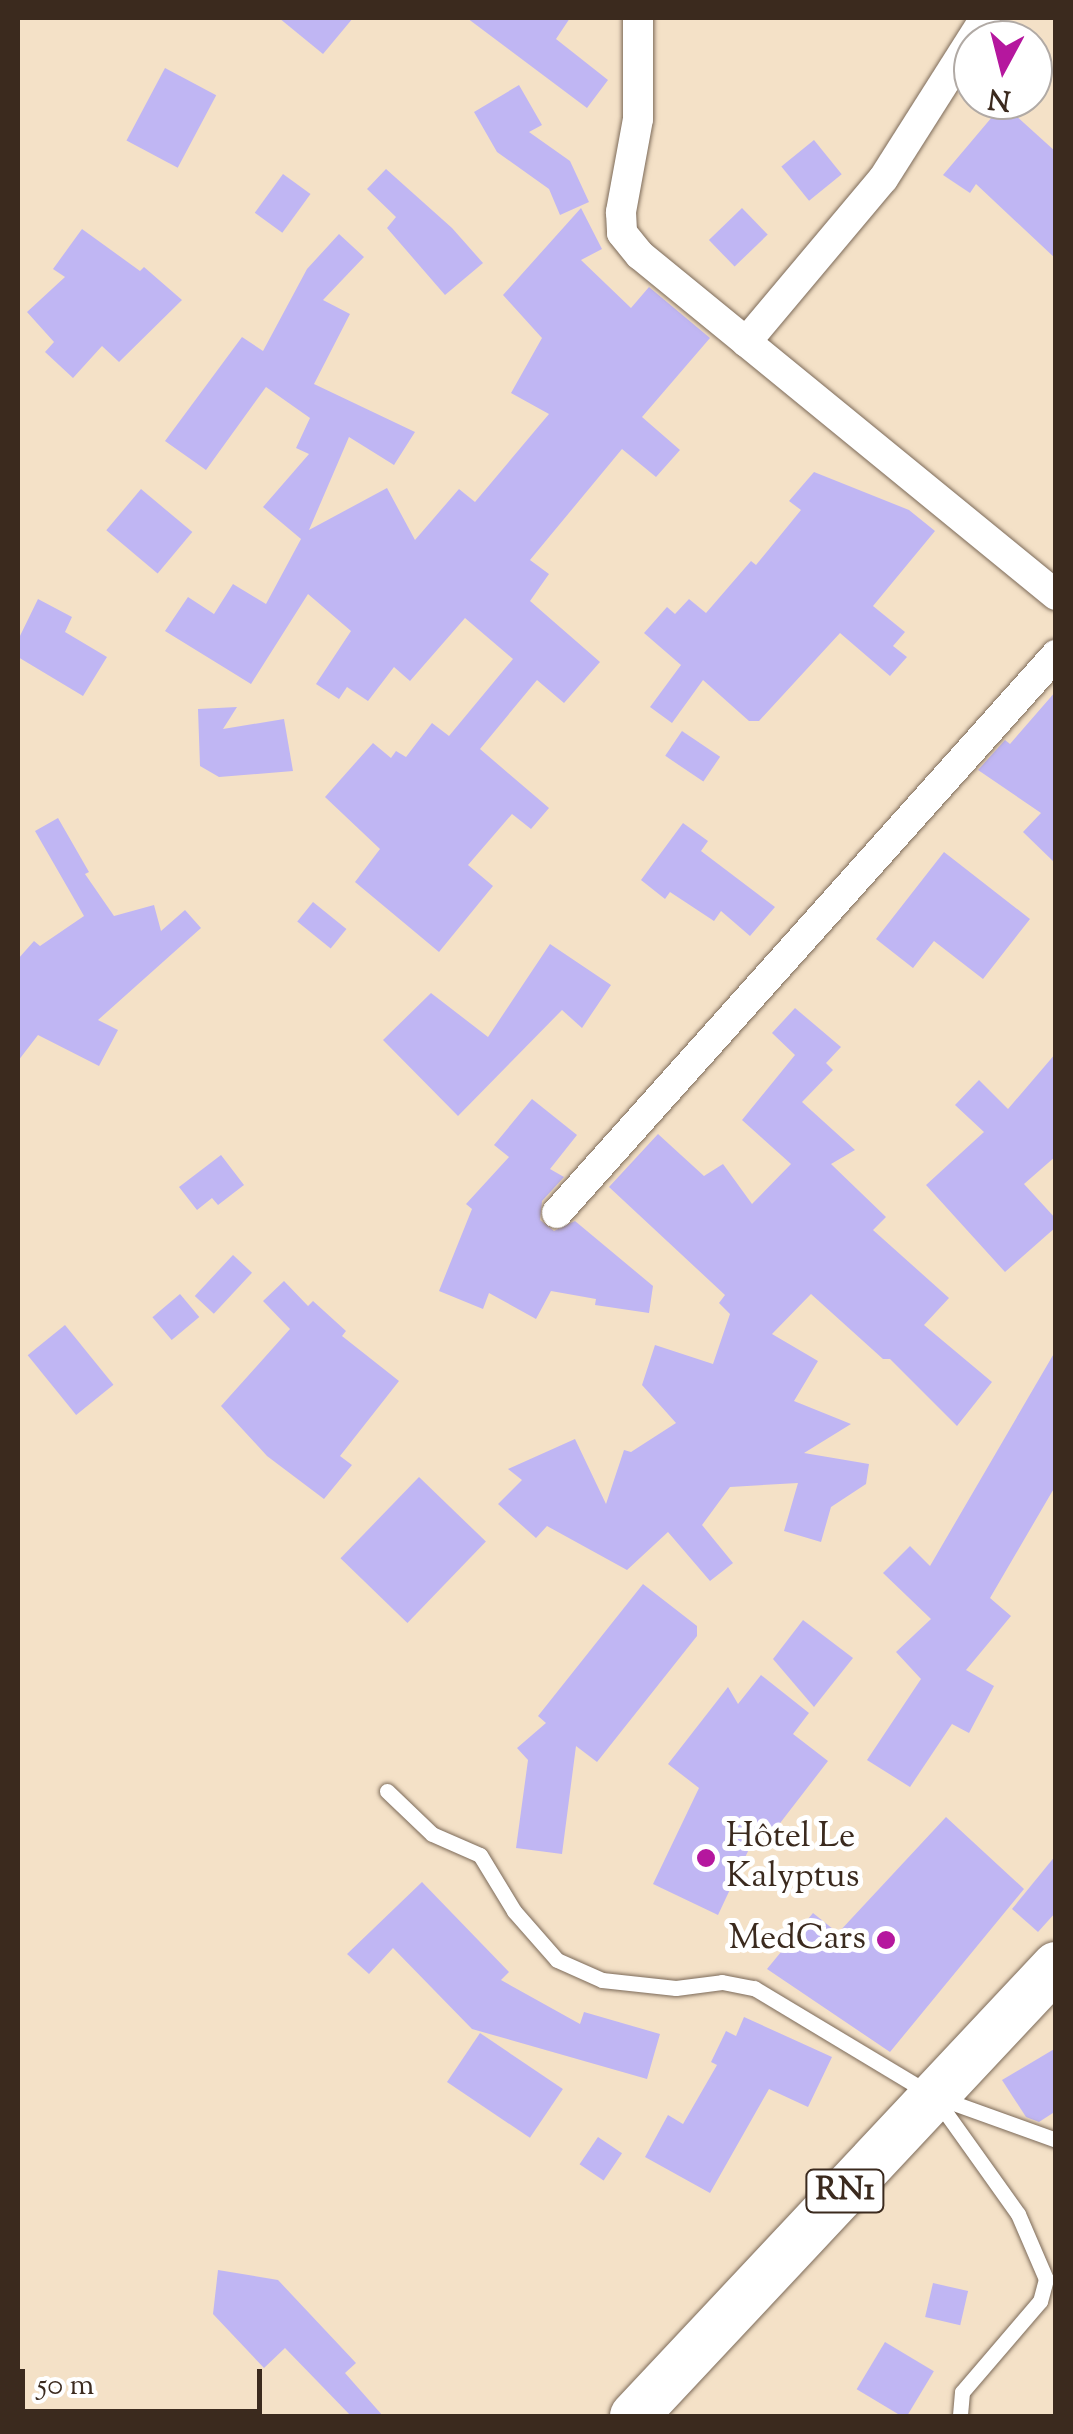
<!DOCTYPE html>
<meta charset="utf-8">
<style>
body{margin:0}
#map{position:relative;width:1073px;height:2434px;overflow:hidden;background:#f4e1c7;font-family:"Sorts Mill Goudy",serif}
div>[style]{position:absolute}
.building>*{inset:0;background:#c0b6f3;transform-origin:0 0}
.roads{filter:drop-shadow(0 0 2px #7c6a59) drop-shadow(0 0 2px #7c6a59)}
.service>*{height:15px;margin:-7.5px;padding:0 7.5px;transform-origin:7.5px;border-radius:7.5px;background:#fff}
.minor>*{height:30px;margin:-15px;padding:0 15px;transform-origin:15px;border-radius:15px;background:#fff}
.primary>*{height:48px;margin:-24px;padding:0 24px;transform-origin:24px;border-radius:24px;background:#fff}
.dots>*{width:28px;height:28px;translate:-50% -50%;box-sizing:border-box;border:5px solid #fff;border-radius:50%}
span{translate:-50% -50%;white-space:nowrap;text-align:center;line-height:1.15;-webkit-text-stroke:10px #fff;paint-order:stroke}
.shield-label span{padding:2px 8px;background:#fff;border:2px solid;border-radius:8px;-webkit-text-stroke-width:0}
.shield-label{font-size:32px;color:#3b2a1e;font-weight:700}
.poi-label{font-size:35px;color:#3b2a1e}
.left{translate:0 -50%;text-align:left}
.right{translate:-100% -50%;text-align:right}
.frame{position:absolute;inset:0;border:20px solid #3b2a1e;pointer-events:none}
.north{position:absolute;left:953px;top:20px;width:100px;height:100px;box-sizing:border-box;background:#fff;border:2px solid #b1aaa5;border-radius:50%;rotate:187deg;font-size:28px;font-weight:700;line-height:40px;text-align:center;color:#3b2a1e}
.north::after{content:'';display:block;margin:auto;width:35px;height:45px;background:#b5179e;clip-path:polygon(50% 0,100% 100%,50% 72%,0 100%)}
.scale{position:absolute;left:20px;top:2369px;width:242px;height:45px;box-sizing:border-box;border:5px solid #3b2a1e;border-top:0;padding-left:12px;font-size:30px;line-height:35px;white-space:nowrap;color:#3b2a1e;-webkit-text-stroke:8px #fff;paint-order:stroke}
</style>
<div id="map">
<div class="building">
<i style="clip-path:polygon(279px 18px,353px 18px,323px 54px)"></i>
<i style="clip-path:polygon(467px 18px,570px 18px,556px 39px,608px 80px,587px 108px)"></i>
<i style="left:165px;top:68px;width:58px;height:82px;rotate:28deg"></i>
<i style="clip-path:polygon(519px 85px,542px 125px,529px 132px,570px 161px,589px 202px,560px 215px,549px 189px,497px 152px,474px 112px)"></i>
<i style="clip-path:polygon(1003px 104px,1056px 152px,1056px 259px,976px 184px,970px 193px,943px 175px)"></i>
<i style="left:814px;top:140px;width:44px;height:42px;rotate:51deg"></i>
<i style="clip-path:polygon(386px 169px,452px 228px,483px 263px,445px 295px,387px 228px,396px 217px,367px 189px)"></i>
<i style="left:283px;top:174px;width:34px;height:48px;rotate:36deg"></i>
<i style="clip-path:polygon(581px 208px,602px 249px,581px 260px,631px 308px,649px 287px,710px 338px,642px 417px,680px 450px,656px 477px,622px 449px,530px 560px,549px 574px,530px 601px,600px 662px,564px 703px,537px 680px,480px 749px,549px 808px,531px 829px,512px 814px,468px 865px,493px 886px,439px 952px,355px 882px,380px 849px,325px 797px,373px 743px,391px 758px,396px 751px,406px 757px,432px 723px,449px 736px,513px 659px,465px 618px,410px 681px,394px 667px,368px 701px,347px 687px,339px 699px,316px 684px,351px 631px,308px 594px,251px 684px,165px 631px,188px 597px,214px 614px,233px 584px,266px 604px,301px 539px,263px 507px,309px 454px,296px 448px,310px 418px,266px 387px,206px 470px,165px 441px,242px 337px,263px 351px,307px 269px,339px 234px,364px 257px,323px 300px,350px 314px,314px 384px,415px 432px,394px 465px,349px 437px,309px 530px,387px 488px,415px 540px,459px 489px,475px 502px,549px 414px,511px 393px,542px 338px,503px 295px)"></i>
<i style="left:742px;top:208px;width:37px;height:46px;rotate:46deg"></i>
<i style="clip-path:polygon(82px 229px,140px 271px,144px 267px,182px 300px,119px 362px,102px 346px,73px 378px,45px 352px,54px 342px,27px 312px,65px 277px,53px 269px)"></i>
<i style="clip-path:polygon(814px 472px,909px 510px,935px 531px,873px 606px,905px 632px,893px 646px,907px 657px,890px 676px,840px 633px,759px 721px,749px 721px,703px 680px,672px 723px,650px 707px,681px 665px,644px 633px,667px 607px,675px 614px,689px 599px,706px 613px,751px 561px,756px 565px,801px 510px,789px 501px)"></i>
<i style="left:141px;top:489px;width:67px;height:54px;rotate:40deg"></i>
<i style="clip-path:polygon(38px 599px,72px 617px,65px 632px,107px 657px,83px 696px,18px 657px,18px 640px)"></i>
<i style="clip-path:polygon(1056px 691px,1056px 864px,1023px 832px,1041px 813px,978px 770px,1005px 740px,1010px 744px)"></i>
<i style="clip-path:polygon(237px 707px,223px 729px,284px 719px,293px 771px,219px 777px,200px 766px,198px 709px)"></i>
<i style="left:682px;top:731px;width:46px;height:30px;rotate:34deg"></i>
<i style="clip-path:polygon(58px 818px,89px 872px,85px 874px,114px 916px,154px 905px,161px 931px,185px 910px,201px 928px,98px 1020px,118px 1030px,99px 1066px,38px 1035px,18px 1061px,18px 959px,34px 941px,40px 946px,84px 916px,35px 831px)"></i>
<i style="clip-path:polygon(683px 823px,708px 841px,701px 851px,775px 907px,750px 936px,721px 911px,714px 921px,670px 892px,665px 899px,641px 880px)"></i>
<i style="clip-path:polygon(944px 852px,1030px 919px,983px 979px,934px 941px,913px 968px,876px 939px)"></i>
<i style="left:313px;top:902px;width:43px;height:25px;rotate:39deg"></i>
<i style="clip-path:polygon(550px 944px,611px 985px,582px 1028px,562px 1010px,458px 1116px,383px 1040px,431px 993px,488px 1037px)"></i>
<i style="clip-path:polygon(795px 1008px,841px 1047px,826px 1063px,833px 1070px,802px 1102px,855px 1150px,831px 1164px,886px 1217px,873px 1230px,949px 1298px,924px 1325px,992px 1382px,957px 1426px,890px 1359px,883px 1359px,811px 1294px,772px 1334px,818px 1361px,794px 1401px,851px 1424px,804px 1453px,869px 1464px,866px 1484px,831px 1507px,821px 1542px,784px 1531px,798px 1483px,730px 1487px,702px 1525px,733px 1563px,710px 1581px,668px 1532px,627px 1570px,547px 1526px,536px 1538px,498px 1504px,522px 1480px,508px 1469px,575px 1439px,606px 1504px,624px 1450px,631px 1452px,676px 1423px,642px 1385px,655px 1345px,713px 1364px,730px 1314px,719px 1303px,725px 1295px,609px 1187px,658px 1134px,704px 1176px,723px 1164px,752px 1204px,791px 1164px,742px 1120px,795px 1055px,772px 1033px)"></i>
<i style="clip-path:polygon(1056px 1053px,1056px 1156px,1024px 1184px,1056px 1219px,1056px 1227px,1005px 1272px,926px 1185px,984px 1132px,955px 1105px,979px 1080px,1008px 1109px)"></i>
<i style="clip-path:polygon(532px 1099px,577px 1135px,550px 1169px,564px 1177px,542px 1201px,540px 1220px,554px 1231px,575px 1221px,653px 1286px,649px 1313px,595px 1305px,596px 1299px,551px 1291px,536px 1319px,489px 1293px,483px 1309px,439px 1291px,472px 1209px,466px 1204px,509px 1157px,494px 1145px)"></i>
<i style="clip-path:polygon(221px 1155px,244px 1185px,218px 1205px,212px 1198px,197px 1210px,179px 1187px)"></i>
<i style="left:233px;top:1255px;width:26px;height:56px;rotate:43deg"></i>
<i style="clip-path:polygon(284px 1281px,308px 1306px,313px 1301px,346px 1331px,342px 1336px,399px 1381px,340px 1456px,352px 1465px,324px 1499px,267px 1456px,221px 1406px,290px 1329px,263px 1301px)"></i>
<i style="left:180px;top:1294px;width:30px;height:36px;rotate:50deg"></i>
<i style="left:65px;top:1325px;width:77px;height:48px;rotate:51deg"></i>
<i style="clip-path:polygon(1056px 1350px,1056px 1485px,990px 1598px,1011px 1616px,966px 1670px,994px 1686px,969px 1733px,952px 1724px,910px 1787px,867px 1760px,921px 1679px,896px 1652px,931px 1619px,883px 1573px,910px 1546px,930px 1566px)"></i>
<i style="left:419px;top:1477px;width:93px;height:113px;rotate:44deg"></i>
<i style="clip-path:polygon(643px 1584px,697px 1626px,697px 1636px,597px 1762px,576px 1746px,562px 1854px,516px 1848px,528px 1760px,517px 1748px,546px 1723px,538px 1716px)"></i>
<i style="clip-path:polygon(803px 1620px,853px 1658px,814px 1707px,773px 1659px)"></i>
<i style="clip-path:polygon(761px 1675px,809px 1713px,793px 1734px,828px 1761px,767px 1840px,757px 1832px,718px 1915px,653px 1884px,699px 1788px,668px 1764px,728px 1687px,738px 1704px)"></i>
<i style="clip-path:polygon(946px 1817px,1024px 1889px,890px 2052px,767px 1969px,813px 1913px,838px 1933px)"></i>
<i style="clip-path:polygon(1056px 1855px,1056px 1912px,1038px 1932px,1012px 1909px)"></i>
<i style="clip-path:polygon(422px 1882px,509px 1972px,501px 1980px,580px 2024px,584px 2012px,660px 2034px,647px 2079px,472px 2029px,393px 1948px,369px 1974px,347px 1954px)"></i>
<i style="clip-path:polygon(744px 2017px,832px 2057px,808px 2107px,769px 2089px,710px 2193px,645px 2157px,668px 2115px,683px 2124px,717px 2065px,711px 2062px,726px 2031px,736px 2036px)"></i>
<i style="left:480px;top:2033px;width:100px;height:59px;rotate:34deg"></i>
<i style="clip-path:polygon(1056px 2048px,1056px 2111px,1039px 2122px,1026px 2117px,1002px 2080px)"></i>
<i style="left:598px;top:2137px;width:29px;height:33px;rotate:34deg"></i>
<i style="clip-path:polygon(218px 2270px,278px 2280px,356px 2363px,345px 2373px,383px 2416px,351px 2416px,285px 2348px,264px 2368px,213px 2314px)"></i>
<i style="left:933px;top:2283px;width:36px;height:35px;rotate:13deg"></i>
<i style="left:885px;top:2342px;width:57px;height:55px;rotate:31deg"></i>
</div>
<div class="roads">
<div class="service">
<i style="left:387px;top:1791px;width:62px;rotate:43.7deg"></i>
<i style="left:432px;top:1834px;width:52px;rotate:23.6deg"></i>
<i style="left:480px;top:1855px;width:66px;rotate:58.7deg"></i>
<i style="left:514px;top:1911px;width:65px;rotate:48.7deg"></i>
<i style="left:557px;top:1960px;width:49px;rotate:24deg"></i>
<i style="left:602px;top:1980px;width:74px;rotate:6.2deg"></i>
<i style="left:676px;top:1988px;width:46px;rotate:-7.4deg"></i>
<i style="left:722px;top:1982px;width:33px;rotate:11deg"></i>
<i style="left:754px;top:1988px;width:210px;rotate:31deg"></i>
<i style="left:934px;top:2096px;width:130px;rotate:19.8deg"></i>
<i style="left:936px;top:2099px;width:141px;rotate:54.5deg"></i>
<i style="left:1018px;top:2214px;width:71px;rotate:66.7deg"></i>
<i style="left:1046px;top:2279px;width:23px;rotate:105deg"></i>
<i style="left:1040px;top:2301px;width:120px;rotate:130.6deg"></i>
<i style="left:962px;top:2392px;width:24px;rotate:95deg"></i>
</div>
<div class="minor">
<i style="left:638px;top:18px;width:101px;rotate:90deg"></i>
<i style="left:638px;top:119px;width:95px;rotate:100.4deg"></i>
<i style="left:621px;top:212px;width:21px;rotate:87deg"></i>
<i style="left:622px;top:233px;width:28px;rotate:51deg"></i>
<i style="left:640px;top:255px;width:537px;rotate:39.26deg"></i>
<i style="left:746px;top:342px;width:213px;rotate:-50deg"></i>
<i style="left:883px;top:179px;width:191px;rotate:-57.6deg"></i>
<i style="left:557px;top:1213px;width:749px;rotate:-48.19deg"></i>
</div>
<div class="primary">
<i style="left:634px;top:2416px;width:617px;rotate:-46.84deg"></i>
</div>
</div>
<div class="dots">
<i style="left:706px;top:1858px;background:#b5179e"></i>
<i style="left:886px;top:1940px;background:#b5179e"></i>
</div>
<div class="shield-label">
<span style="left:845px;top:2191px">RN1</span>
</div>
<div class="poi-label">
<span class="left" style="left:726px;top:1858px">Hôtel Le<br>Kalyptus</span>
<span class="right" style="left:866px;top:1940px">MedCars</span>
</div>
<div class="frame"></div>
<div class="north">N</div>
<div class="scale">50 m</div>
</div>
